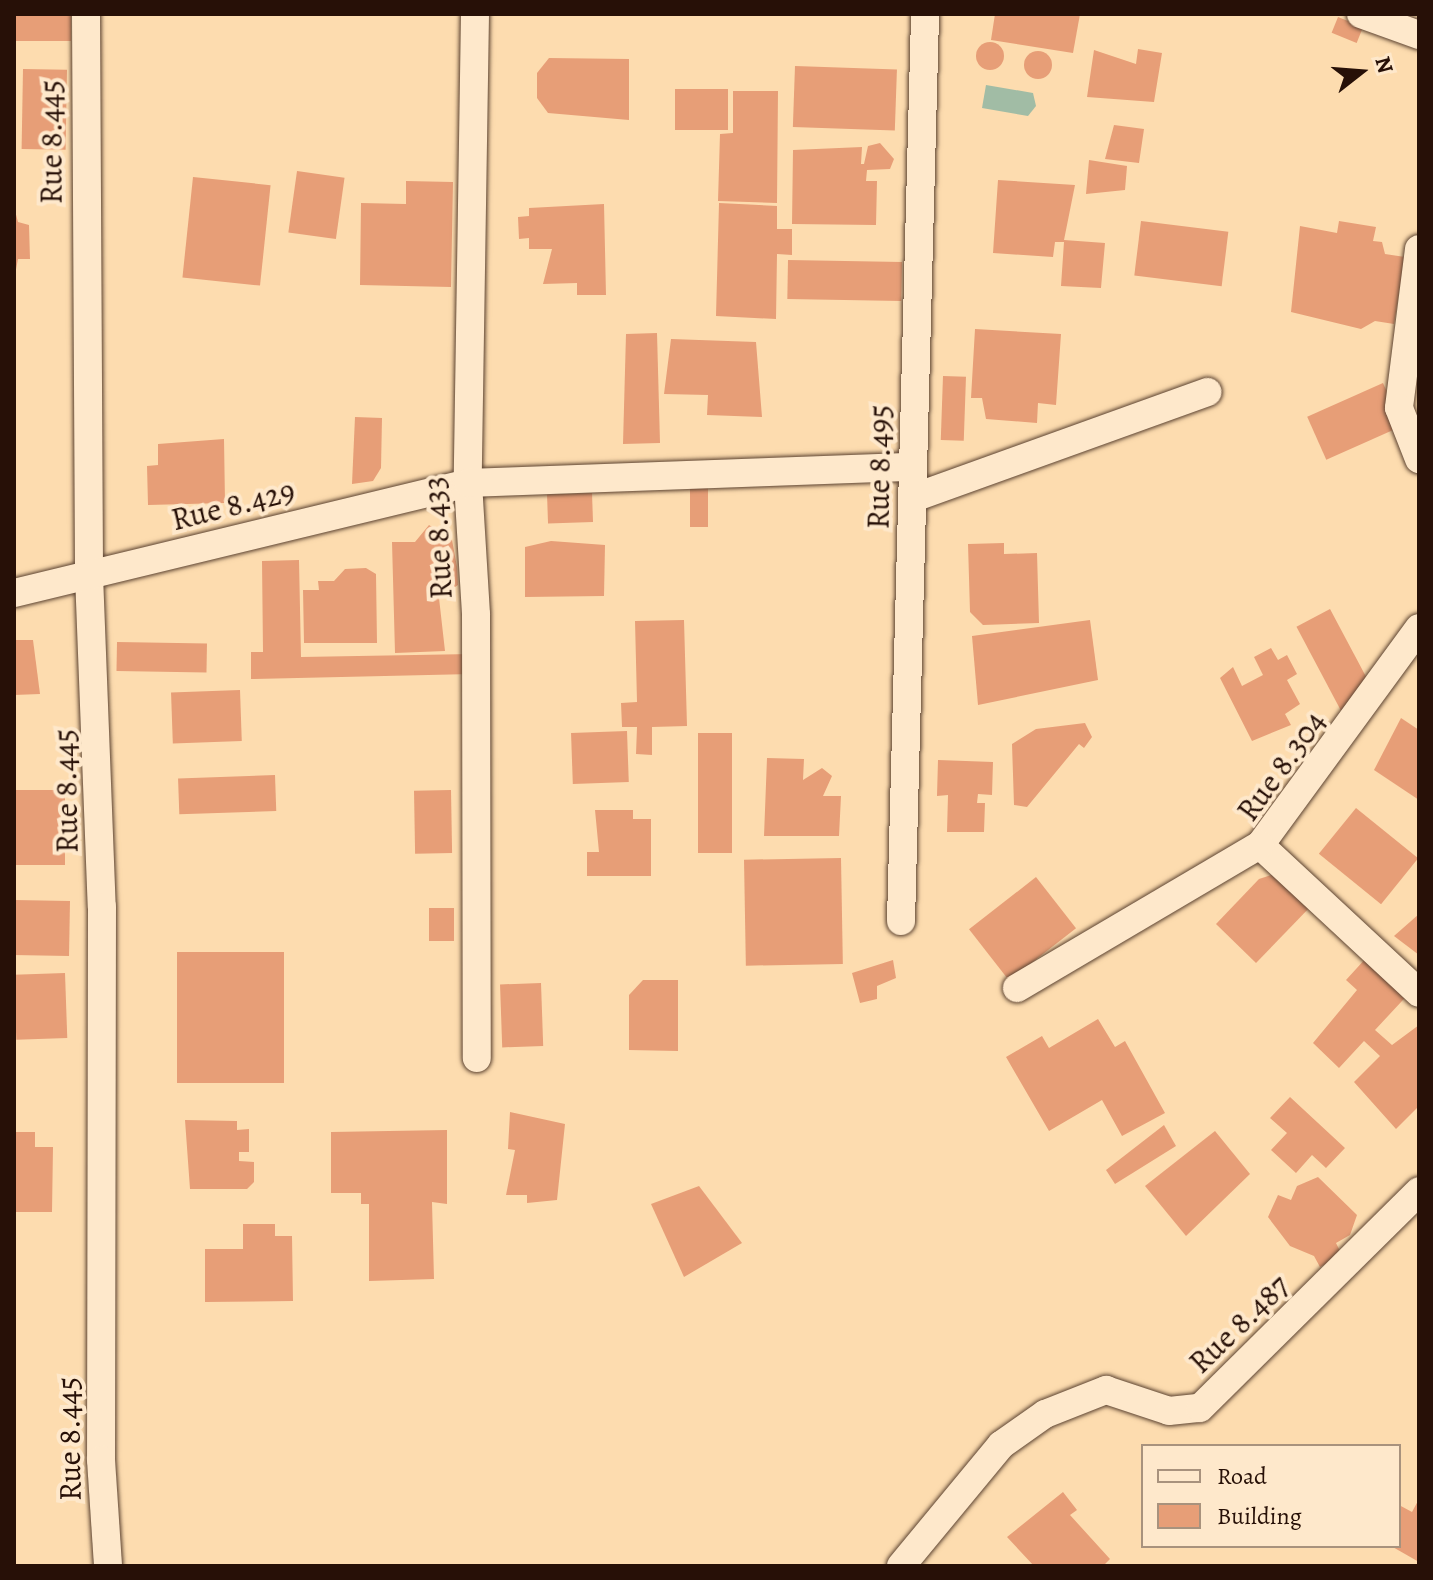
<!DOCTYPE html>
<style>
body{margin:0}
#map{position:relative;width:1433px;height:1580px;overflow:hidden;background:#fddcaf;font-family:Alegreya,serif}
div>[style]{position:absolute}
.water>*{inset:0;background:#a1bca5}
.building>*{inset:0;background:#e79e77;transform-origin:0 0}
.round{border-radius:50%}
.roads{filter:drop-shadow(0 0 2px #5c4331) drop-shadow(0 0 2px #5c4331)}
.street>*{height:28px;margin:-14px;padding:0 14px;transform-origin:14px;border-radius:14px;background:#fee8cb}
span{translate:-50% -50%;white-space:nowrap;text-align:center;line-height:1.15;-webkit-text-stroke:8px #fee8cb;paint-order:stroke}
.street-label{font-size:32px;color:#271007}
.frame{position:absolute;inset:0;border:16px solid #271007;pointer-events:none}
.legend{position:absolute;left:1141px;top:1444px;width:260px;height:104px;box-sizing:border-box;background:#fee8cb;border:2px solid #a8927d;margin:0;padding:10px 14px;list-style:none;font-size:24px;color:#271007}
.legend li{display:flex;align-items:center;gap:16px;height:40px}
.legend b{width:40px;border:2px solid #a8927d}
.north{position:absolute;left:1321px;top:32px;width:80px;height:80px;-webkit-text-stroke:6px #fee8cb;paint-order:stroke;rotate:73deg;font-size:22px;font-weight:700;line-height:32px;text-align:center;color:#271007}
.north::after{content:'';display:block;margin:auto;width:28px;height:36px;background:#271007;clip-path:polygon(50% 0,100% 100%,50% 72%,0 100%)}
</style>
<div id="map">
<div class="water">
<i style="clip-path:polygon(986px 85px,1033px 93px,1036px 106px,1028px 116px,982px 108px)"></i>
</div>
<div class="building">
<i style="left:14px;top:14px;width:57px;height:27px"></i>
<i style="clip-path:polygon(995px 14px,1080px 14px,1073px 53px,991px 40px)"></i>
<i style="left:1338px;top:17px;width:27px;height:17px;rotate:22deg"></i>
<i class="round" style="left:976px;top:42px;width:28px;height:28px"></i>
<i style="clip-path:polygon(1138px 49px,1162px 53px,1154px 102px,1087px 97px,1094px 50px,1136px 64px)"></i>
<i class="round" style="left:1024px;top:51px;width:28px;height:28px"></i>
<i style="clip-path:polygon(549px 58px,629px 59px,629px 120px,548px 113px,537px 98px,537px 73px)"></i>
<i style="left:795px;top:66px;width:102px;height:61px;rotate:2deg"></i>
<i style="left:23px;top:69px;width:44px;height:80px;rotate:1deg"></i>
<i style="left:728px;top:89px;width:41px;height:53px;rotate:90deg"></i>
<i style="clip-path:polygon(733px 91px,778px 91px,777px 203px,718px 201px,720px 134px,733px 133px)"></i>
<i style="clip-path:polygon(1114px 125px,1144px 129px,1139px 163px,1105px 159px)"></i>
<i style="clip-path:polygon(880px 143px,894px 159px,890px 169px,867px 170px,866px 181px,877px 181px,876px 225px,792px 224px,793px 150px,862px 147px,861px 164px,864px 164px,868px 146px)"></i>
<i style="clip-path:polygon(1089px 160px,1127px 166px,1125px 190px,1086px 194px)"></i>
<i style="left:297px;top:171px;width:48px;height:62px;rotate:8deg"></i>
<i style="left:193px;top:177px;width:78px;height:101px;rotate:6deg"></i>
<i style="clip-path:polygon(998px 180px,1075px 185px,1064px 240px,1105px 243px,1101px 288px,1061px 286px,1064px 242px,1055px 242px,1053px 257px,993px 253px)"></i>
<i style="clip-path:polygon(406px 181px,453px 182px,451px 287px,360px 285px,361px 203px,406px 204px)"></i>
<i style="clip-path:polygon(719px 203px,777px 206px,777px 229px,792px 229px,792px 255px,777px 254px,776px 319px,716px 316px)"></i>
<i style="clip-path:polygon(604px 204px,606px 295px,577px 295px,577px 283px,543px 284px,552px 249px,529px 249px,529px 238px,519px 239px,518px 217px,529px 216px,529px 208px)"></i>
<i style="clip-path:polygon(14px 207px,18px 222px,29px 225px,30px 259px,18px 259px,14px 280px)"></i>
<i style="left:1141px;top:221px;width:88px;height:55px;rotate:7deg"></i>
<i style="clip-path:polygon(1339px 221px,1376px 227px,1373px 241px,1382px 242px,1385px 254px,1405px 257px,1394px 324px,1375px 321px,1361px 329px,1291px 312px,1300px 226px,1337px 233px)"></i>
<i style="left:788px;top:260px;width:114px;height:39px;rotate:1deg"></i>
<i style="clip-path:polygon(975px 329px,1061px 334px,1056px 405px,1038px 403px,1037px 423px,986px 419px,982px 398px,971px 398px)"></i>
<i style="clip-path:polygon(657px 333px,660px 443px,623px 444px,626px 334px)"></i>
<i style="clip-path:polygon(671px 339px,756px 342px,762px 417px,707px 415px,708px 395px,664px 394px)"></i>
<i style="left:943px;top:376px;width:23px;height:64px;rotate:2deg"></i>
<i style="left:1383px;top:383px;width:47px;height:83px;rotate:66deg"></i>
<i style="clip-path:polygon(355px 417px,382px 418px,381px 468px,373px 481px,352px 484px)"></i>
<i style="clip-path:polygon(224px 439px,225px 503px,148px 505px,147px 466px,158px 465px,158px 444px)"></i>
<i style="left:690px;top:488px;width:18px;height:39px"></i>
<i style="left:592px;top:493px;width:29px;height:45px;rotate:88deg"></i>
<i style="clip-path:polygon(429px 525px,452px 540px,457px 567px,458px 585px,439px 598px,445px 651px,395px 653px,392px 542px,415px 542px)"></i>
<i style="clip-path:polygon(551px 541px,605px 545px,604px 596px,525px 597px,525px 547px)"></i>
<i style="clip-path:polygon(1004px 543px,1004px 554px,1037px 553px,1039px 623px,983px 625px,970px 612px,968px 544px)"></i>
<i style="clip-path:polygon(299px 560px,301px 657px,472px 654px,472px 674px,251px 679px,251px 652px,263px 652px,262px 561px)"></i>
<i style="clip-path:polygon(366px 568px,376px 574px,377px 643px,304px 643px,303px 590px,319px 590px,318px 581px,334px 581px,345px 569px)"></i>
<i style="left:1330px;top:609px;width:102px;height:38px;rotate:62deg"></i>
<i style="clip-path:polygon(684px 620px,687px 726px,652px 727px,652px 755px,636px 754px,637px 727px,622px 727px,621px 703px,637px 702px,635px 621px)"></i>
<i style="clip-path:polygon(1090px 620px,1098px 680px,978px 705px,972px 636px)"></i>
<i style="clip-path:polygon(14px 640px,33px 640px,40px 694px,14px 695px)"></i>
<i style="left:117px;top:642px;width:90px;height:29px;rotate:1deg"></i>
<i style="clip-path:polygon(1271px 648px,1278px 660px,1287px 655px,1297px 674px,1287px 680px,1300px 704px,1285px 714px,1291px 725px,1252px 741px,1220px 678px,1233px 667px,1242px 686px,1263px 675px,1254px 657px)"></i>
<i style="left:240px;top:690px;width:51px;height:69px;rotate:88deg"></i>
<i style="clip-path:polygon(1401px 718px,1419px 730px,1419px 800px,1374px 770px)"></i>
<i style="clip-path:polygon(1085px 723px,1092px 737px,1084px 748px,1079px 744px,1027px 807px,1014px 805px,1012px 744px,1036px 729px)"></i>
<i style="left:627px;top:731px;width:51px;height:56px;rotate:88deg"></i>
<i style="left:698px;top:733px;width:34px;height:120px"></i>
<i style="clip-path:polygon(767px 758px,804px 759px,803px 780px,822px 768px,832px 776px,823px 796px,841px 796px,839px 836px,764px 836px)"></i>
<i style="clip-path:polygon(938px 760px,993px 762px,992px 795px,978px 794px,977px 803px,985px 803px,984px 832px,947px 832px,948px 795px,937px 796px)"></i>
<i style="left:275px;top:775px;width:36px;height:97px;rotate:88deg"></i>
<i style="clip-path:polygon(14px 790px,65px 790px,65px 809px,77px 808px,77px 832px,65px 833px,65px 865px,14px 865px)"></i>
<i style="left:451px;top:790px;width:63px;height:37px;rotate:89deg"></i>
<i style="left:1356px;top:808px;width:80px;height:59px;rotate:39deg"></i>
<i style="clip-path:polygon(595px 810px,633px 810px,633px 819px,651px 819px,651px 876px,587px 876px,587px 852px,599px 852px)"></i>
<i style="left:841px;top:858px;width:106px;height:97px;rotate:89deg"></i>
<i style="clip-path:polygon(1281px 872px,1313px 904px,1256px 963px,1216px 924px,1259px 879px)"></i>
<i style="left:1036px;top:877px;width:65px;height:85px;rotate:52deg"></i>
<i style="left:14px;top:900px;width:56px;height:55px;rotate:1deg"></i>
<i style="left:454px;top:908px;width:33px;height:25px;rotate:90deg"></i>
<i style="clip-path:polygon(1419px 914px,1419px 955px,1394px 936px)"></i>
<i style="clip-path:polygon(1377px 946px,1415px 987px,1375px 1030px,1392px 1045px,1419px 1025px,1419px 1106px,1396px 1129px,1354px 1082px,1380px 1056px,1364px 1041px,1339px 1068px,1313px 1043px,1357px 990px,1346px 980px)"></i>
<i style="left:284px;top:952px;width:131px;height:107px;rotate:90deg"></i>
<i style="clip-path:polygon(893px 960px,896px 978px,877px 986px,877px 999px,860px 1003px,852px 973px)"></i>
<i style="left:65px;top:973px;width:65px;height:51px;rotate:88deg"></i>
<i style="clip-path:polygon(643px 980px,678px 980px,678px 1051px,629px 1050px,629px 995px)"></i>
<i style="left:541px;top:983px;width:63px;height:41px;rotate:88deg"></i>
<i style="clip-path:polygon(1098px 1019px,1115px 1047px,1125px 1041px,1165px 1113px,1122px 1136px,1102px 1100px,1049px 1131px,1006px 1057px,1042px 1036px,1049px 1048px)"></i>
<i style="clip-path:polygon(1290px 1097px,1345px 1148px,1326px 1168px,1312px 1155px,1296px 1173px,1271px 1150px,1287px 1133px,1270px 1118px)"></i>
<i style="clip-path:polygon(510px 1112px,565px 1124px,557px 1200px,527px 1203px,527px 1195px,506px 1195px,515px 1150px,508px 1149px)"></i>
<i style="clip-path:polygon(185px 1120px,237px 1121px,237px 1130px,249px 1129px,249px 1152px,239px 1152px,239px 1161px,254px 1162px,254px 1182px,247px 1189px,190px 1189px)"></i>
<i style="clip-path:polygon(1164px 1125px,1176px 1146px,1115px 1184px,1106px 1170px)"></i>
<i style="clip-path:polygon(447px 1130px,447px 1204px,432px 1202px,434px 1279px,369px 1281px,369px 1204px,361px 1204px,361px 1193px,331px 1193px,331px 1132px)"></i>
<i style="clip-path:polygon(1215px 1131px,1250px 1174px,1186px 1236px,1145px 1186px)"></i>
<i style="clip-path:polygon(14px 1132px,35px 1132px,35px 1147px,53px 1147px,52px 1212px,14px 1212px)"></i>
<i style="clip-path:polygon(1318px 1177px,1357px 1215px,1350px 1235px,1336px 1243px,1342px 1255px,1320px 1267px,1314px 1256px,1290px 1246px,1268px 1217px,1278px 1195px,1291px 1200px,1297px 1186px)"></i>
<i style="clip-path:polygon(699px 1186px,742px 1243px,684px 1277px,651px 1204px)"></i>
<i style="clip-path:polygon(243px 1224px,275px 1224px,275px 1236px,292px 1236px,293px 1301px,205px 1302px,205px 1249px,243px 1249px)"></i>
<i style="clip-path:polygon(1063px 1492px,1077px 1510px,1070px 1515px,1110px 1559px,1103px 1566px,1034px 1566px,1007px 1537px)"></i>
<i style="clip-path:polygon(1419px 1499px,1419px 1562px,1391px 1546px,1399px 1546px,1399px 1505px,1412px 1512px)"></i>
</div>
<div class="roads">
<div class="street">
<i style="left:86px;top:14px;width:561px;rotate:89.69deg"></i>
<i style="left:89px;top:575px;width:332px;rotate:87.8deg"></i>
<i style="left:102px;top:907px;width:553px;rotate:90.1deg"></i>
<i style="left:101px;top:1460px;width:106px;rotate:86.2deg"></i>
<i style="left:475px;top:14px;width:469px;rotate:90.9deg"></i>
<i style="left:468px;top:483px;width:132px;rotate:86.5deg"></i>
<i style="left:476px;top:615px;width:443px;rotate:89.9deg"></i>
<i style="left:1361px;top:14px;width:62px;rotate:19.9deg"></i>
<i style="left:1419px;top:249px;width:160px;rotate:97.2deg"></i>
<i style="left:1399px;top:408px;width:55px;rotate:68.6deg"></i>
<i style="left:913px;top:498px;width:313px;rotate:-19.8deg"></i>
<i style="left:14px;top:593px;width:467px;rotate:-13.6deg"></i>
<i style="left:468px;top:483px;width:445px;rotate:-2.1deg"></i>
<i style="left:1419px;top:628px;width:269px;rotate:126.2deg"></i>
<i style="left:1260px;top:845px;width:217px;rotate:42.9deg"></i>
<i style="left:901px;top:921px;width:907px;rotate:-88.48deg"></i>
<i style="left:1017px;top:988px;width:282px;rotate:-30.5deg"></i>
<i style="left:901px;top:1566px;width:157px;rotate:-50.4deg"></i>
<i style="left:1001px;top:1445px;width:54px;rotate:-35.2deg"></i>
<i style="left:1045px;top:1414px;width:66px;rotate:-21.5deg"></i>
<i style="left:1106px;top:1390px;width:66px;rotate:18.4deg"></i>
<i style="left:1169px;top:1411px;width:31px;rotate:-6deg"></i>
<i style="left:1200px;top:1408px;width:308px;rotate:-44.7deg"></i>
</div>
</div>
<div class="street-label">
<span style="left:51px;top:142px;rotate:-90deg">Rue 8.445</span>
<span style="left:879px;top:467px;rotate:-89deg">Rue 8.495</span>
<span style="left:233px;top:505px;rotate:-14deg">Rue 8.429</span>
<span style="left:438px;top:538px;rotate:-93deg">Rue 8.433</span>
<span style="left:1281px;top:766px;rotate:-54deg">Rue 8.304</span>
<span style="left:66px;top:791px;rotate:-91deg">Rue 8.445</span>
<span style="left:1239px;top:1324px;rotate:-44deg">Rue 8.487</span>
<span style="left:69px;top:1439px;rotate:-91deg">Rue 8.445</span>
</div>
<div class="frame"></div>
<ul class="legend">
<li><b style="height:10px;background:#fee8cb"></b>Road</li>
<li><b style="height:22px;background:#e79e77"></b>Building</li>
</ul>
<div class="north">N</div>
</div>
